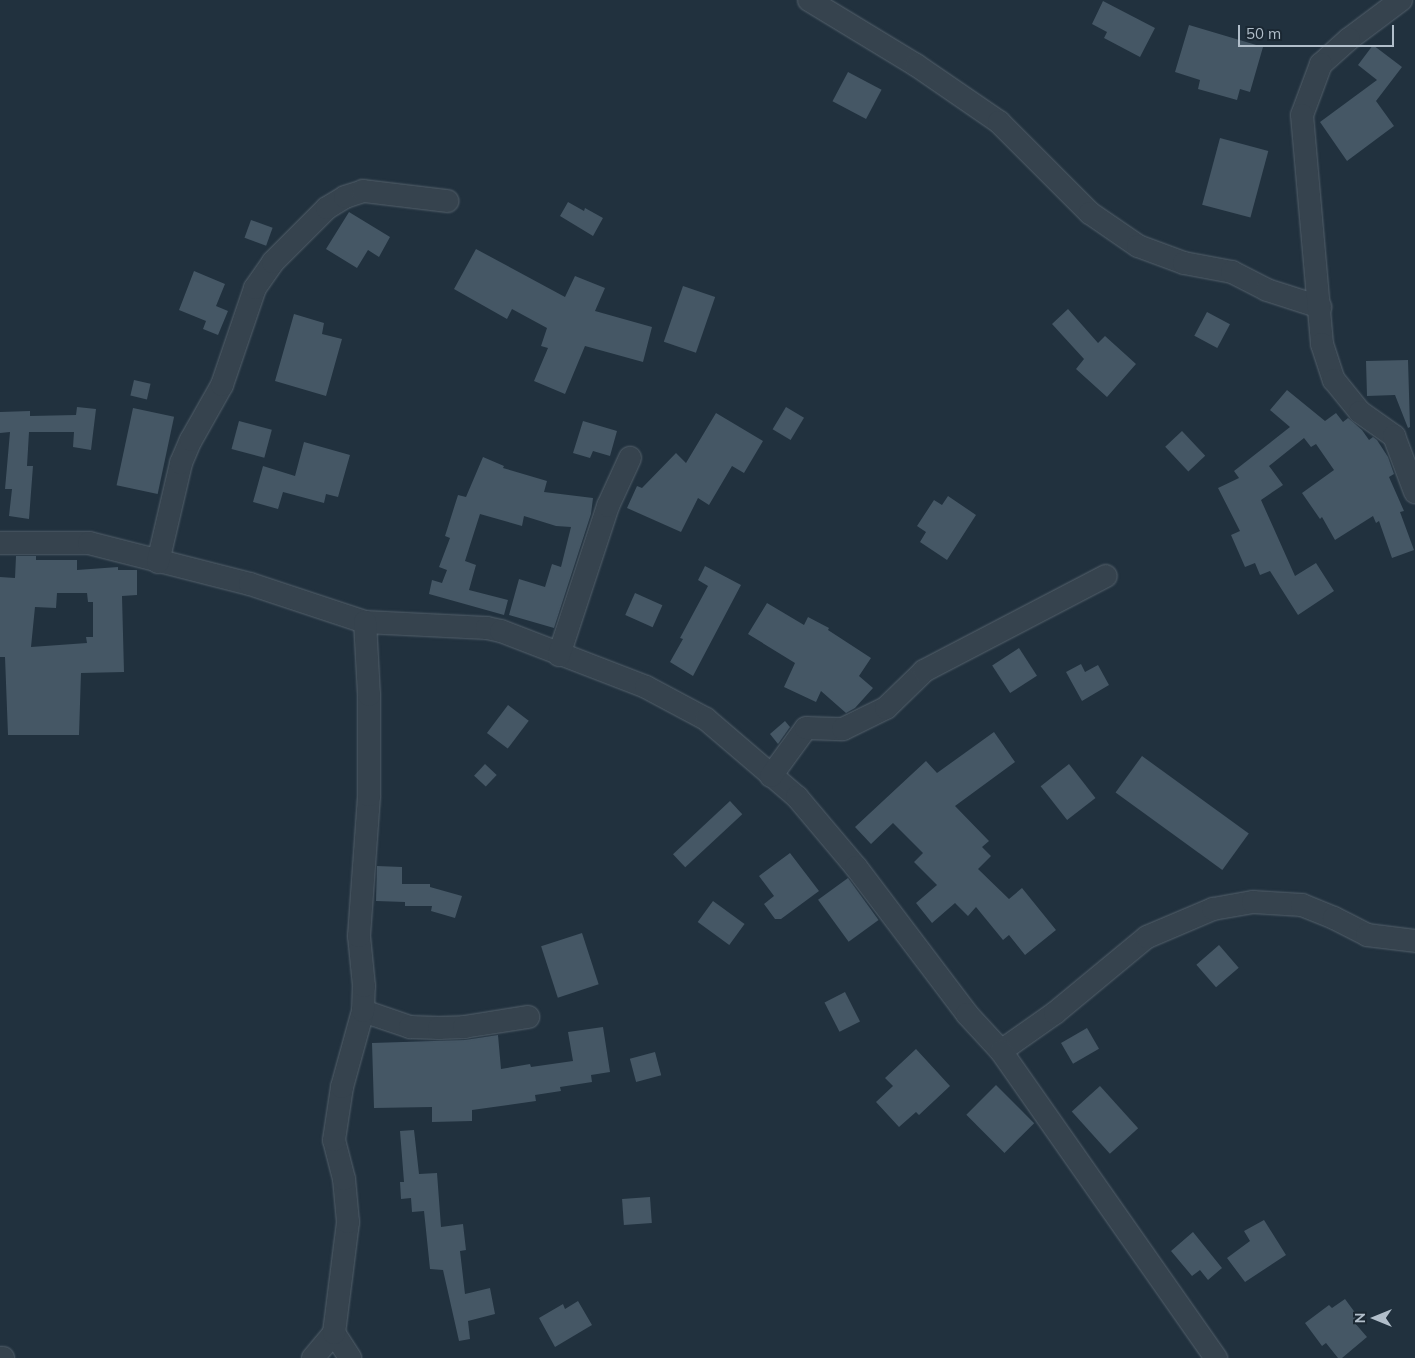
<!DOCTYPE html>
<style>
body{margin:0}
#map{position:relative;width:1415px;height:1358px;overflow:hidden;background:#21313e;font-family:Mulish,sans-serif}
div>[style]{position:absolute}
.building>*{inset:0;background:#455765;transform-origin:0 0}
.roads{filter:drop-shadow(0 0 1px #54616c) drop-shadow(0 0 1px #54616c)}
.minor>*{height:22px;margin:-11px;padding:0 11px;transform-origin:11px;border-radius:11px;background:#36434e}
span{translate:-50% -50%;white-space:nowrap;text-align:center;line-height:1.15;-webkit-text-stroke:4px #1b2833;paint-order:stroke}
.north{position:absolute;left:1350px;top:1293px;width:50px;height:50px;-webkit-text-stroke:4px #1b2833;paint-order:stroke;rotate:270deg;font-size:14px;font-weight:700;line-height:20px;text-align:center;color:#b1beca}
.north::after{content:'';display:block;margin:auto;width:18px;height:22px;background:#b1beca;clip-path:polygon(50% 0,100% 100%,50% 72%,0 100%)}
.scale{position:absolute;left:1238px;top:25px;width:156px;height:22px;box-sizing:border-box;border:2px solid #b1beca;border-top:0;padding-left:6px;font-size:15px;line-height:18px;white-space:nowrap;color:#b1beca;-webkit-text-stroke:4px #1b2833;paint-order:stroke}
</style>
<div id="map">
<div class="building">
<i style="clip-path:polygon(1103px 1px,1155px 28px,1140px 57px,1104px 38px,1107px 32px,1092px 24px)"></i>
<i style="clip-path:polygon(1189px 25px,1263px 47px,1250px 92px,1240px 89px,1237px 100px,1198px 89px,1200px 80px,1175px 72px)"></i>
<i style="clip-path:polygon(1373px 45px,1402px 67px,1376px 101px,1394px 126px,1347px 161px,1320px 122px,1377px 80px,1358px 65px)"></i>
<i style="left:848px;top:72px;width:38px;height:33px;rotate:28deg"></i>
<i style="left:1220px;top:138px;width:50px;height:69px;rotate:15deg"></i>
<i style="clip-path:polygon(568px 202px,584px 211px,585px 208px,603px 218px,593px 236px,560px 216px)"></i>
<i style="clip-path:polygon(349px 212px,390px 237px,379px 257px,368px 250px,357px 268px,326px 249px)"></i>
<i style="left:251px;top:220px;width:23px;height:19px;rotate:20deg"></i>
<i style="clip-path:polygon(476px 249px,565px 297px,575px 276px,605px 288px,595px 311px,652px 327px,643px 362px,585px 346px,565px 394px,534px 381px,548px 348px,541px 346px,547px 328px,512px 309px,507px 319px,454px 289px)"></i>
<i style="clip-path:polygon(194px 271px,225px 284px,216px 306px,228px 311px,218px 335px,203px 329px,206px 321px,179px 310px)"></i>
<i style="left:683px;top:286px;width:34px;height:59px;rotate:19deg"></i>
<i style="clip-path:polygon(1068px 309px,1098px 343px,1105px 336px,1136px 364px,1107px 397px,1076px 369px,1084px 359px,1052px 324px)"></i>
<i style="left:1207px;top:312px;width:26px;height:27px;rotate:28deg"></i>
<i style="clip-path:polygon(294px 314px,324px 323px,322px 334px,342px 339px,326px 396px,275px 381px)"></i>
<i style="clip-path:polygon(1408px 360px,1410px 427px,1408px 428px,1395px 395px,1367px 396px,1366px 361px)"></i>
<i style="left:134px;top:380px;width:17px;height:16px;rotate:13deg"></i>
<i style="clip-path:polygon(1287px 390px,1325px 421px,1336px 413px,1343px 422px,1348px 418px,1362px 430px,1369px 440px,1373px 437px,1377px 440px,1388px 457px,1394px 474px,1389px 477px,1404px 511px,1400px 512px,1414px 550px,1392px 558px,1379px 521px,1376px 523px,1373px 516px,1335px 540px,1322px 517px,1320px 519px,1302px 493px,1334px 470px,1316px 444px,1311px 447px,1304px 438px,1269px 466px,1283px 485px,1261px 500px,1295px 576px,1316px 563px,1334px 591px,1298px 615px,1270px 571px,1260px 575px,1255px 563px,1245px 567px,1231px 535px,1240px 531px,1218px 488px,1239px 478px,1234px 471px,1290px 427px,1270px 410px)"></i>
<i style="clip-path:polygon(77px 407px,96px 409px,91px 450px,73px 447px,74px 432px,29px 432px,27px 466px,33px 466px,29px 519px,9px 516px,12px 489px,5px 489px,10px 432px,0 433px,0 412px,30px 411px,30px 416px,76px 415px)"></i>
<i style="left:786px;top:407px;width:21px;height:26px;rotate:31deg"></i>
<i style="left:133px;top:408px;width:42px;height:79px;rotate:12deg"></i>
<i style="clip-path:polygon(716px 413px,763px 441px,744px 473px,732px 466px,709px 505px,698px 498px,681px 532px,627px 508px,637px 486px,642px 488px,676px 453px,686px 463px)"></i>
<i style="left:239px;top:421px;width:34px;height:29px;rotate:15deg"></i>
<i style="clip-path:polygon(583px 421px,617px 431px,610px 456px,593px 451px,590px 458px,573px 453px)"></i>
<i style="left:1182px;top:431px;width:34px;height:23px;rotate:47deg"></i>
<i style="clip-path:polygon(304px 442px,350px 455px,338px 497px,326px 494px,324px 503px,283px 492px,278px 509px,253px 502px,263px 466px,295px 476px)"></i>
<i style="clip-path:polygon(483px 457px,504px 466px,503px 468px,547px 481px,544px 492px,593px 498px,591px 514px,554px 628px,509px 615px,519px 579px,545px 587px,552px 564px,561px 567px,571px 527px,556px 526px,524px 516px,522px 526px,480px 514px,465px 561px,476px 565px,469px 590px,508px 600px,504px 615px,429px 594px,432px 580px,442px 583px,447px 570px,439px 567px,450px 538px,445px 536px,458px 495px,466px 497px)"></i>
<i style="clip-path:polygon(948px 496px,976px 515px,947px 560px,920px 542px,926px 532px,917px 526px,934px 500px,942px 505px)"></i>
<i style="clip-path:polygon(evenodd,16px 556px,36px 556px,36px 560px,77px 560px,77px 570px,118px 567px,118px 570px,137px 570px,137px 595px,122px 596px,124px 672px,81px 673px,79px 735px,8px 735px,5px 657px,0 657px,0 577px,15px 578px,16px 556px,57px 593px,87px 593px,88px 602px,93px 602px,93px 637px,86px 637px,87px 643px,31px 647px,35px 607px,56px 608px,57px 593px)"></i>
<i style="clip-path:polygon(705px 566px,741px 585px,693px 676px,670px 662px,683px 639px,680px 638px,708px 586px,698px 580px)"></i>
<i style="left:635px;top:593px;width:30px;height:24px;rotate:24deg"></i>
<i style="clip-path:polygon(767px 603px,804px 625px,808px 617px,829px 628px,828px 630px,871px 658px,859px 676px,873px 688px,855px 708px,846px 713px,821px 691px,816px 702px,784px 687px,795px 663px,748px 634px)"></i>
<i style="left:1019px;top:648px;width:33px;height:32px;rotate:57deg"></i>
<i style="clip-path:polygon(1081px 664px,1085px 672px,1098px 665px,1109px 685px,1082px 701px,1066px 672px)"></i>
<i style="left:508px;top:705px;width:26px;height:35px;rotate:37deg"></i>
<i style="clip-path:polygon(785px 721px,790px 727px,778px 744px,770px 734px)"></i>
<i style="clip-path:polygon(994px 732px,1015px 762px,955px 806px,989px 841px,982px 847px,991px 856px,978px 869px,1009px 899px,1022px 888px,1056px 930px,1025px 955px,1009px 935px,1003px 940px,976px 907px,968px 916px,955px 903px,932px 923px,916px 903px,937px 885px,914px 862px,923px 853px,893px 823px,871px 844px,855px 827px,926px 761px,937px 773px)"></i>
<i style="left:1142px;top:756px;width:132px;height:45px;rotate:36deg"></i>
<i style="left:485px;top:764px;width:16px;height:16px;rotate:43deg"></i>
<i style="left:1069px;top:764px;width:43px;height:36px;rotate:52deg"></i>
<i style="left:730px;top:801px;width:18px;height:78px;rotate:47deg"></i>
<i style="clip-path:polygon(790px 853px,819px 891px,781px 919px,775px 919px,764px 904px,774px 896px,759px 876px)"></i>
<i style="clip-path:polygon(377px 866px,402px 867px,402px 884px,430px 884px,430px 887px,462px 896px,455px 918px,431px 911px,432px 906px,405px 906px,405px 902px,376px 901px)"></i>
<i style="left:848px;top:878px;width:52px;height:37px;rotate:54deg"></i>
<i style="left:713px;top:901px;width:39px;height:26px;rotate:36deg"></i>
<i style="left:582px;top:933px;width:54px;height:43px;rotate:72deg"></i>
<i style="left:1219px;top:945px;width:30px;height:30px;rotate:49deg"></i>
<i style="left:845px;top:992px;width:33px;height:23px;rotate:63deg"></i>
<i style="clip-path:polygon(603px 1027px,610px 1072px,591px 1075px,592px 1082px,560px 1087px,561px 1091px,535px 1095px,536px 1101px,472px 1110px,472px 1121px,432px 1122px,432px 1107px,374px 1108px,372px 1043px,465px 1040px,498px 1035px,501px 1069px,530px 1064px,531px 1067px,573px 1061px,568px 1032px)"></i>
<i style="left:1087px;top:1028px;width:24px;height:30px;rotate:60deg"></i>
<i style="clip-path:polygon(916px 1049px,950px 1086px,919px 1115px,916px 1112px,899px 1127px,876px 1102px,893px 1086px,885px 1078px)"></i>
<i style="left:655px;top:1052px;width:24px;height:26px;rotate:75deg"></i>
<i style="left:996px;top:1085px;width:54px;height:42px;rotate:45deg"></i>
<i style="left:1100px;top:1086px;width:57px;height:38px;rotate:48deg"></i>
<i style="clip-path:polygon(414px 1130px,419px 1174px,437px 1173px,441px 1227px,463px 1224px,466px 1250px,460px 1251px,465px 1294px,490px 1288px,495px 1314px,468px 1321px,470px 1339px,459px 1341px,443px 1270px,430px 1269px,424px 1211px,412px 1212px,411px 1198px,401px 1199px,400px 1182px,404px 1182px,400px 1131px)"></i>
<i style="left:650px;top:1197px;width:26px;height:28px;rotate:86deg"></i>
<i style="clip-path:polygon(1264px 1220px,1286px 1255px,1245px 1282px,1227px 1258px,1250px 1241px,1244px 1231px)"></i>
<i style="clip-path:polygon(1193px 1232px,1222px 1268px,1208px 1280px,1200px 1270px,1192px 1276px,1171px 1251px)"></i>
<i style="clip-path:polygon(1345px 1299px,1359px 1318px,1354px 1322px,1367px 1337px,1342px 1358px,1338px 1358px,1326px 1343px,1322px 1346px,1305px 1323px,1329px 1305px,1332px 1308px)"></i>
<i style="clip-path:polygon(578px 1301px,592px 1325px,555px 1347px,539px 1318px,563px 1304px,565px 1309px)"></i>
</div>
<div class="roads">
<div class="minor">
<i style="left:809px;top:0;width:125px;rotate:31.3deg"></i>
<i style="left:916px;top:65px;width:101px;rotate:34.5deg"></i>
<i style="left:999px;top:122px;width:129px;rotate:45deg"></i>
<i style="left:1090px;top:213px;width:58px;rotate:34.5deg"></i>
<i style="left:1138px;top:246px;width:49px;rotate:20.3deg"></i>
<i style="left:1184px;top:263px;width:49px;rotate:10.6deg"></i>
<i style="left:1232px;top:272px;width:39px;rotate:27deg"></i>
<i style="left:1267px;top:290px;width:56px;rotate:17.8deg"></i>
<i style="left:1401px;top:0;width:65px;rotate:143.1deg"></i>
<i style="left:1349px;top:39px;width:38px;rotate:138deg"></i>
<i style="left:1321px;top:64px;width:54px;rotate:110.4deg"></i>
<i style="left:1302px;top:115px;width:230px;rotate:85deg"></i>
<i style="left:1322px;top:344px;width:38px;rotate:72deg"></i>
<i style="left:1334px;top:380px;width:41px;rotate:50.9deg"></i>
<i style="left:1360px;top:412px;width:42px;rotate:35.2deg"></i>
<i style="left:1394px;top:436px;width:60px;rotate:69.4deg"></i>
<i style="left:0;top:543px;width:89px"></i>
<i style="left:89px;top:543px;width:166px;rotate:14.3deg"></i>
<i style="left:250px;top:584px;width:121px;rotate:18.3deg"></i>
<i style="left:365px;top:622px;width:122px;rotate:2.8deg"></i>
<i style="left:487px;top:628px;width:14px;rotate:12deg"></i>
<i style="left:501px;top:631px;width:155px;rotate:21.1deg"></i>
<i style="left:646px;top:687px;width:68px;rotate:28.1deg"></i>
<i style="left:706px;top:719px;width:120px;rotate:40.6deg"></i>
<i style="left:797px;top:797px;width:92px;rotate:49.9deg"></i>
<i style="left:856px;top:867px;width:184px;rotate:52.9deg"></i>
<i style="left:967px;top:1014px;width:50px;rotate:47.4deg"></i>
<i style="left:1001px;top:1051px;width:66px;rotate:-35.1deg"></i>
<i style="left:1055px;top:1013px;width:119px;rotate:-39.6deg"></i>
<i style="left:1147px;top:937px;width:72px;rotate:-23deg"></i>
<i style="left:1213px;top:909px;width:41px;rotate:-9.9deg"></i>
<i style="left:1253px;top:902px;width:49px;rotate:3.5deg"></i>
<i style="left:1302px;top:905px;width:35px;rotate:22deg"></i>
<i style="left:1334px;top:918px;width:37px;rotate:27deg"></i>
<i style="left:1367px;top:935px;width:48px;rotate:7.1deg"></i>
<i style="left:158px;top:562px;width:102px;rotate:-76.9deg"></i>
<i style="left:181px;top:463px;width:25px;rotate:-67deg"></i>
<i style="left:191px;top:440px;width:63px;rotate:-60.6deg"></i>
<i style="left:222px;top:385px;width:102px;rotate:-71.2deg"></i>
<i style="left:255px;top:288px;width:32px;rotate:-55deg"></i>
<i style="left:273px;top:262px;width:76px;rotate:-45deg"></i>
<i style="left:327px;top:208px;width:21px;rotate:-31deg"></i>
<i style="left:345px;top:197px;width:19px;rotate:-18deg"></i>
<i style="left:363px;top:191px;width:85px;rotate:6.8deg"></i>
<i style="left:559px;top:655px;width:157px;rotate:-71.8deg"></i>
<i style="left:608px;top:506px;width:53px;rotate:-65.4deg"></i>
<i style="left:771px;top:776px;width:59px;rotate:-53.9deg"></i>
<i style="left:806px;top:728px;width:37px;rotate:2deg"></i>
<i style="left:843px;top:729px;width:48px;rotate:-26deg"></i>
<i style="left:886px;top:708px;width:53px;rotate:-44.2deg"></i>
<i style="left:924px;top:671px;width:205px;rotate:-27.6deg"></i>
<i style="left:363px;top:1011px;width:50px;rotate:18.8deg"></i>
<i style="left:410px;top:1027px;width:29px;rotate:2deg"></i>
<i style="left:439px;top:1028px;width:25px;rotate:-2deg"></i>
<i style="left:464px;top:1027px;width:65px;rotate:-8.9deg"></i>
<i style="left:1001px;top:1051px;width:375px;rotate:55deg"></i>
<i style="left:334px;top:1333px;width:30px;rotate:57deg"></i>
<i style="left:0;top:1358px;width:3px"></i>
<i style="left:313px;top:1358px;width:33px;rotate:-50deg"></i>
<i style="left:334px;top:1333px;width:112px;rotate:-82.8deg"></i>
<i style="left:348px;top:1222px;width:43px;rotate:-95.3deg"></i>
<i style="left:344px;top:1179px;width:40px;rotate:-104.4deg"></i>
<i style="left:334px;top:1140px;width:54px;rotate:-81.4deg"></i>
<i style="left:342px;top:1087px;width:79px;rotate:-74.6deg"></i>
<i style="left:363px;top:1011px;width:25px;rotate:-88deg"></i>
<i style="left:364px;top:986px;width:50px;rotate:-95.7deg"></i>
<i style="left:359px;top:936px;width:141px;rotate:-85.9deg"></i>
<i style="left:369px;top:795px;width:100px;rotate:-90deg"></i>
<i style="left:369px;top:695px;width:73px;rotate:-93.1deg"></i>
</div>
</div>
<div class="north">N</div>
<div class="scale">50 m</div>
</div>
